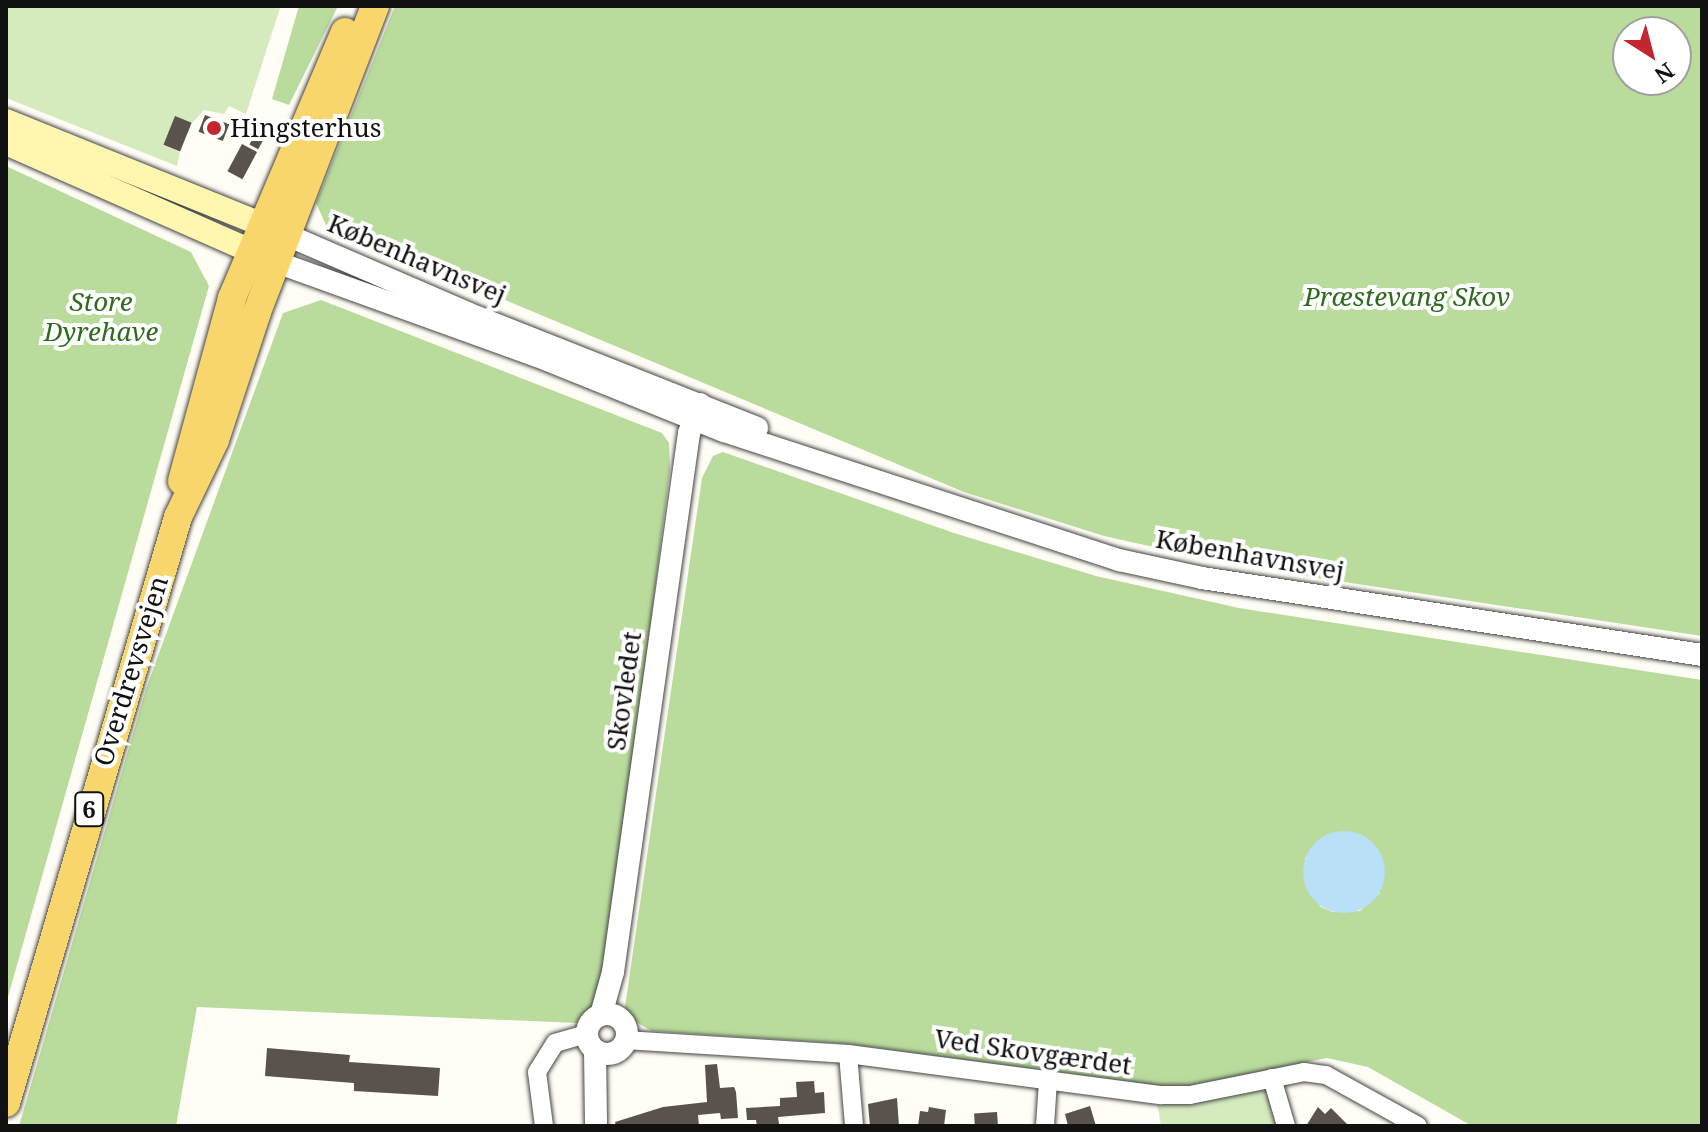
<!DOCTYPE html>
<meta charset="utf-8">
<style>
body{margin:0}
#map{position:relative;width:1708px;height:1132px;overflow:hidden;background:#fffdf5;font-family:"Noto Serif",serif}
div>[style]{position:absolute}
.green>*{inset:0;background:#d5ebbd}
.forest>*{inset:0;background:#b9dc9c}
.water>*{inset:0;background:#b9e0f7}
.round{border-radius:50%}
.building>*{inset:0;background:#5a524d;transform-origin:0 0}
.roads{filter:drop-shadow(0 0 2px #444) drop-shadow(0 0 2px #444)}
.minor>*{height:18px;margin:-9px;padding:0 9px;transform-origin:9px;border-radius:9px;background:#fff}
.tertiary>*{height:22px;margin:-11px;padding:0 11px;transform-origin:11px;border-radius:11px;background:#fff}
.tertiary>.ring{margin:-11px;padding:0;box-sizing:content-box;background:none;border:22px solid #fff;border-radius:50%}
.secondary>*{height:24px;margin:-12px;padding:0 12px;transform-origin:12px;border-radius:12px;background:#fff6b0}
.primary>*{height:28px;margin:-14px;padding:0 14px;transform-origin:14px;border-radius:14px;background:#f9d66b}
.dots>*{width:22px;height:22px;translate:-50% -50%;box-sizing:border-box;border:4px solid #fff;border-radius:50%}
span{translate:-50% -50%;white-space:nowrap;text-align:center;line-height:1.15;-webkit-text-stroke:8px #fff;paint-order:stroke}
.shield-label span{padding:2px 6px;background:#fff;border:2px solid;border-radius:6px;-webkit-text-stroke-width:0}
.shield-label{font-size:24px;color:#111;font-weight:700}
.poi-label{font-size:26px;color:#111}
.left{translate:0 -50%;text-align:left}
.street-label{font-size:26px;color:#111}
.park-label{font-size:26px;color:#2f6b1f;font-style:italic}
.frame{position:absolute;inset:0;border:8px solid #111;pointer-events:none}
.north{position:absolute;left:1612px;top:16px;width:80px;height:80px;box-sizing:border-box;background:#fff;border:2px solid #a0a0a0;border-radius:50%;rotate:144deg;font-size:22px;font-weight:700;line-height:32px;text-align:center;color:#111}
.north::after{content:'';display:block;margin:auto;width:28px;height:36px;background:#c4262e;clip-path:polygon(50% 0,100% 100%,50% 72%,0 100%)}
</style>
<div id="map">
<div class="green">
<i style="clip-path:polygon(6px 6px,279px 6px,280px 8px,246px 114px,229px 106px,224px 114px,204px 110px,192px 123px,175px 117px,163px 145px,180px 152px,177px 166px,6px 98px)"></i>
<i style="clip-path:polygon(1265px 1088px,1272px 1093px,1283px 1126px,1161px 1126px,1157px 1103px,1190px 1104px)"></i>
</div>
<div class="forest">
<i style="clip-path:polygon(299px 6px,338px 6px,289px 105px,272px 99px)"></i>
<i style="clip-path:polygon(evenodd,395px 6px,1702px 6px,1702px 636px,1239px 566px,1104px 536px,964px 492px,326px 225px,316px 203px,395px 6px,1628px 32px,1676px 32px,1676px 80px,1628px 80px,1628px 32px)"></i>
<i style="clip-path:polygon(6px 166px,191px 252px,209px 286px,6px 1004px)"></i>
<i style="clip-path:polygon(321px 300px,662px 433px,669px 443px,670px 469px,606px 977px,594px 1006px,577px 1023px,197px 1007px,176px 1126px,19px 1126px,146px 689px,283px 313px)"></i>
<i style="clip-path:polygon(evenodd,723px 452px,954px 533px,1096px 576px,1239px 608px,1702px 680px,1702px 1126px,1472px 1126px,1368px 1067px,1327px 1058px,1188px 1086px,1154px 1085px,847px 1044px,652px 1031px,636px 1022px,625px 1007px,702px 478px,713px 456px,723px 452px,1323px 837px,1380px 893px,1360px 911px,1333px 912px,1321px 907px,1305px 885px,1305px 858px,1323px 837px)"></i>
</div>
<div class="water">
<i class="round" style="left:1303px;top:831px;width:82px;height:82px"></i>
</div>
<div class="building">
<i style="left:205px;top:115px;width:26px;height:18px;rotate:21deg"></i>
<i style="left:175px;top:116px;width:18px;height:31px;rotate:22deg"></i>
<i style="left:263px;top:120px;width:10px;height:28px;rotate:29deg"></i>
<i style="left:242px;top:144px;width:17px;height:31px;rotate:28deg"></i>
<i style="clip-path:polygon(267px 1048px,350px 1055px,349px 1062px,440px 1068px,438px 1096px,354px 1091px,354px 1083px,265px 1076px)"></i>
<i style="clip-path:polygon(717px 1064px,720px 1088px,734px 1087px,736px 1092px,738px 1118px,721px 1119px,720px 1113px,698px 1115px,699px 1126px,616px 1126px,615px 1122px,663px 1107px,707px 1102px,705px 1065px)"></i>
<i style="clip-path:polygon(814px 1081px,815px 1093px,824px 1092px,825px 1113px,778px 1117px,779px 1124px,757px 1126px,756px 1120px,747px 1120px,746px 1108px,780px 1106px,780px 1098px,797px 1097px,796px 1082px)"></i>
<i style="clip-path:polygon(897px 1098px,899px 1126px,870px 1126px,868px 1104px)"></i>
<i style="clip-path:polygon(1090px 1106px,1096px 1126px,1068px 1126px,1065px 1114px)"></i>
<i style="clip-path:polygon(929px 1107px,946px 1110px,944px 1126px,918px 1126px,920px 1111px,928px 1112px)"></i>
<i style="clip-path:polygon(1318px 1107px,1325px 1114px,1331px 1108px,1349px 1126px,1306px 1126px)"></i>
<i style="left:997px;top:1112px;width:14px;height:23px;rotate:86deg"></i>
</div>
<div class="roads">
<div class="minor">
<i style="left:626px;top:1040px;width:222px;rotate:3.6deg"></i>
<i style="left:848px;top:1054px;width:316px;rotate:7.5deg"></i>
<i style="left:1161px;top:1095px;width:29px"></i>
<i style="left:1190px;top:1095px;width:116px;rotate:-11.4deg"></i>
<i style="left:1304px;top:1072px;width:22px;rotate:8deg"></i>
<i style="left:1326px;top:1075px;width:105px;rotate:29deg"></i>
<i style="left:848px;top:1054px;width:72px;rotate:85.2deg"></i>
<i style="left:1272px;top:1078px;width:50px;rotate:73.7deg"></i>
<i style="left:544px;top:1126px;width:54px;rotate:-97.4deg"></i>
<i style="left:537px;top:1072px;width:34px;rotate:-58deg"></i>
<i style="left:555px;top:1043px;width:33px;rotate:-16deg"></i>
<i style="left:1045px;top:1126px;width:45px;rotate:-86.2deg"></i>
</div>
<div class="tertiary">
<i style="left:287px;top:235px;width:196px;rotate:23.4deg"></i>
<i style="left:467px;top:313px;width:312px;rotate:21.6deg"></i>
<i style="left:276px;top:262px;width:277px;rotate:19.8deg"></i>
<i style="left:537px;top:356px;width:201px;rotate:21.9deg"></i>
<i style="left:724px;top:431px;width:416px;rotate:18.1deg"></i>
<i style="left:1119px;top:560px;width:85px;rotate:12.2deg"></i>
<i style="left:1202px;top:578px;width:506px;rotate:8.75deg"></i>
<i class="ring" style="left:587px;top:1014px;width:18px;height:18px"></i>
<i style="left:601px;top:1015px;width:45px;rotate:-74.4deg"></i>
<i style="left:613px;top:972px;width:544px;rotate:-81.97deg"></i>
<i style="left:689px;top:433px;width:31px;rotate:-69deg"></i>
<i style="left:595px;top:1050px;width:76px;rotate:89.2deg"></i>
</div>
<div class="secondary">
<i style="left:6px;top:121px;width:297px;rotate:22deg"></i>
<i style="left:6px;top:143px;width:285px;rotate:23.8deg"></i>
</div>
<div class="primary">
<i style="left:182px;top:481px;width:190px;rotate:-74.7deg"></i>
<i style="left:232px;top:298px;width:289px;rotate:-67deg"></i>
<i style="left:6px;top:1103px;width:611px;rotate:-73.64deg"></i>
<i style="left:178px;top:517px;width:85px;rotate:-64.3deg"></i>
<i style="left:215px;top:440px;width:135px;rotate:-71.8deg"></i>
<i style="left:257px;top:312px;width:328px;rotate:-68.9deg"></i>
</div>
</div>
<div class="dots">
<i style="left:214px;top:128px;background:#c4262e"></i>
</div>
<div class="shield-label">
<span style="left:89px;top:809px">6</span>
</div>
<div class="poi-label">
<span class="left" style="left:230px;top:128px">Hingsterhus</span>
</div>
<div class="street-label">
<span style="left:417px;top:259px;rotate:23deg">Københavnsvej</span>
<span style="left:1250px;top:555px;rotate:10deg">Københavnsvej</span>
<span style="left:131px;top:671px;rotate:-73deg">Overdrevsvejen</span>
<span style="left:624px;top:691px;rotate:-82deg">Skovledet</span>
<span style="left:1033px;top:1052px;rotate:8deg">Ved Skovgærdet</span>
</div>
<div class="park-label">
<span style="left:1407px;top:297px">Præstevang Skov</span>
<span style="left:101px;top:317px">Store<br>Dyrehave</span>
</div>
<div class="frame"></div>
<div class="north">N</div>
</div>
